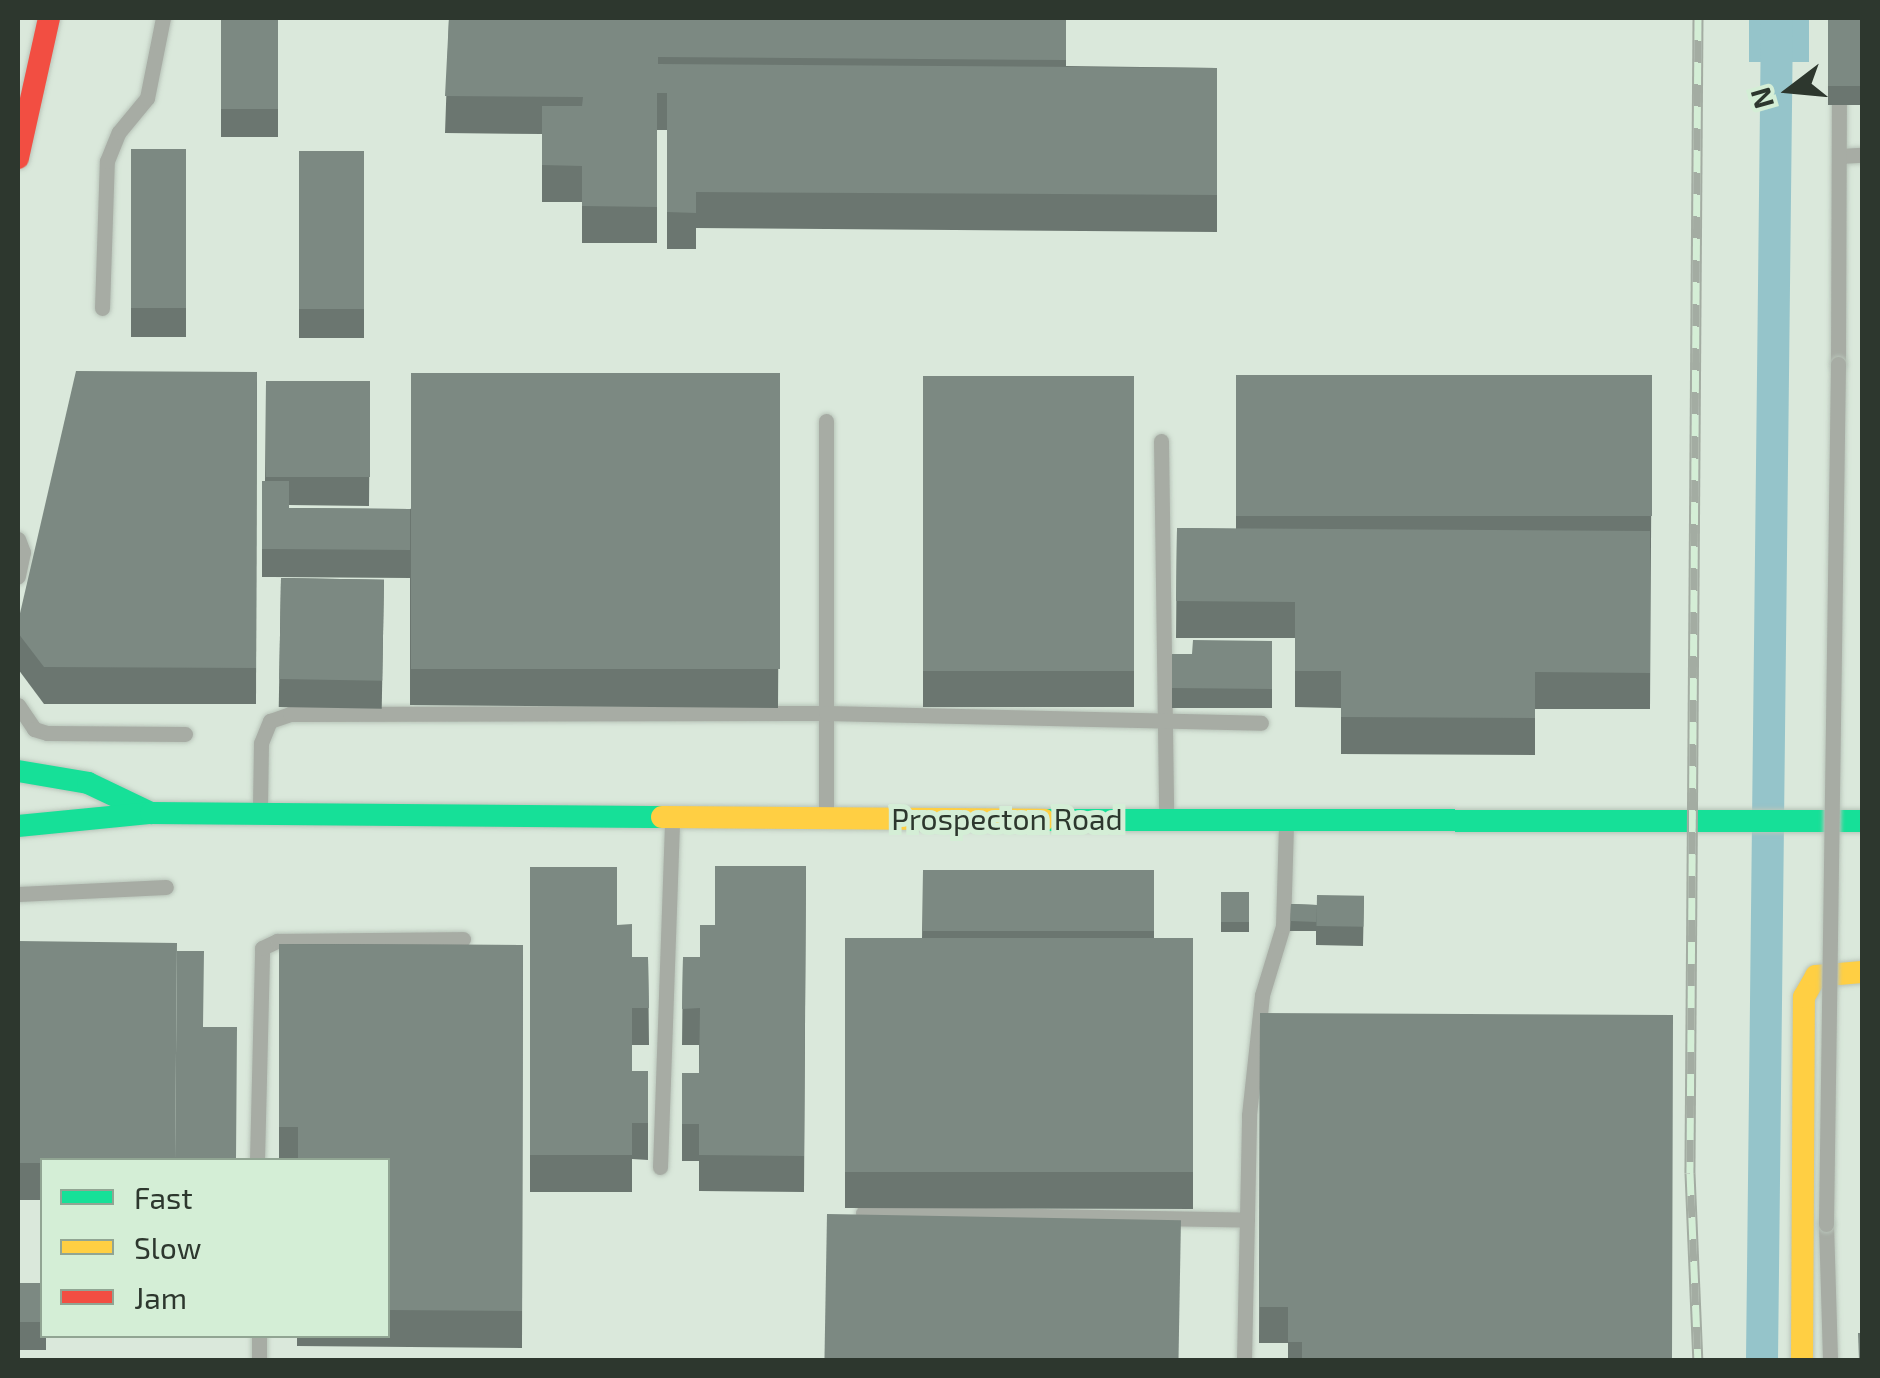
<!DOCTYPE html>
<style>
body{margin:0}
#map{position:relative;width:1880px;height:1378px;overflow:hidden;background:#dae8db;font-family:"Exo 2",sans-serif}
div>[style]{position:absolute}
.water>*{inset:0;background:#95c4ca;transform-origin:0 0}
.canal>*{height:32px;margin:-16px;padding:0 16px;transform-origin:16px;border-radius:16px;background:#95c4ca}
.roads{filter:drop-shadow(0 0 2px #b8c4b9) drop-shadow(0 0 2px #b8c4b9)}
.lane>*{height:15px;margin:-7.5px;padding:0 7.5px;transform-origin:7.5px;border-radius:7.5px;background:#a7aca4}
.fast>*{height:22px;margin:-11px;padding:0 11px;transform-origin:11px;border-radius:11px;background:#16e098}
.slow>*{height:22px;margin:-11px;padding:0 11px;transform-origin:11px;border-radius:11px;background:#ffcf43}
.jam>*{height:22px;margin:-11px;padding:0 11px;transform-origin:11px;border-radius:11px;background:#f24e42}
.rail>*{height:11px;margin-top:-5.5px;transform-origin:0;background:repeating-linear-gradient(90deg,#d4eed6 0 22px,#a3aca2 0 44px);box-sizing:border-box;border-block:2px solid #a3aca2}
.bridges{filter:drop-shadow(0 0 2px #b8c4b9) drop-shadow(0 0 2px #b8c4b9)}
.lane-bridge>*{height:15px;margin:-7.5px;padding:0 7.5px;transform-origin:7.5px;border-radius:7.5px;background:#a7aca4}
.wall>*{inset:0;background:#6b7670;transform-origin:0 0}
.building>*{inset:0;background:#7c8982;transform-origin:0 0}
span{translate:-50% -50%;white-space:nowrap;text-align:center;line-height:1.15;-webkit-text-stroke:10px #d4eed6;paint-order:stroke}
.street-label{font-size:30px;color:#2d372e}
.frame{position:absolute;inset:0;border:20px solid #2d372e;pointer-events:none}
.legend{position:absolute;left:40px;top:1158px;width:350px;height:180px;box-sizing:border-box;background:#d4eed6;border:2px solid #91a593;margin:0;padding:12px 18px;list-style:none;font-size:30px;color:#2d372e}
.legend li{display:flex;align-items:center;gap:20px;height:50px}
.legend b{width:50px;border:2px solid #91a593}
.north{position:absolute;left:1740px;top:40px;width:100px;height:100px;-webkit-text-stroke:8px #d4eed6;paint-order:stroke;rotate:254deg;font-size:28px;font-weight:700;line-height:40px;text-align:center;color:#2d372e}
.north::after{content:'';display:block;margin:auto;width:35px;height:45px;background:#2d372e;clip-path:polygon(50% 0,100% 100%,50% 72%,0 100%)}
</style>
<div id="map">
<div class="water">
<i style="left:1749px;top:18px;width:60px;height:44px"></i>
</div>
<div class="canal">
<i style="left:1762px;top:1360px;width:1342px;rotate:-89.36deg"></i>
</div>
<div class="roads">
<div class="lane">
<i style="left:1840px;top:156px;width:22px;rotate:-3deg"></i>
<i style="left:102px;top:308px;width:147px;rotate:-88.1deg"></i>
<i style="left:107px;top:161px;width:31px;rotate:-68deg"></i>
<i style="left:119px;top:132px;width:44px;rotate:-50.5deg"></i>
<i style="left:147px;top:98px;width:82px;rotate:-78.7deg"></i>
<i style="left:1838px;top:364px;width:278px;rotate:-89.8deg"></i>
<i style="left:826px;top:421px;width:391px;rotate:90deg"></i>
<i style="left:1161px;top:441px;width:376px;rotate:89.2deg"></i>
<i style="left:18px;top:539px;width:14px;rotate:69deg"></i>
<i style="left:23px;top:552px;width:25px;rotate:102deg"></i>
<i style="left:18px;top:705px;width:29px;rotate:56deg"></i>
<i style="left:34px;top:729px;width:14px;rotate:17deg"></i>
<i style="left:47px;top:733px;width:138px;rotate:0.4deg"></i>
<i style="left:260px;top:807px;width:64px;rotate:-89.1deg"></i>
<i style="left:261px;top:743px;width:24px;rotate:-68deg"></i>
<i style="left:270px;top:721px;width:21px;rotate:-19deg"></i>
<i style="left:290px;top:714px;width:536px;rotate:-0.11deg"></i>
<i style="left:826px;top:713px;width:435px;rotate:1.3deg"></i>
<i style="left:18px;top:894px;width:148px;rotate:-2.7deg"></i>
<i style="left:257px;top:1160px;width:212px;rotate:-88.6deg"></i>
<i style="left:262px;top:948px;width:17px;rotate:-25deg"></i>
<i style="left:277px;top:941px;width:186px;rotate:-0.6deg"></i>
<i style="left:660px;top:1167px;width:346px;rotate:-88deg"></i>
<i style="left:863px;top:1213px;width:384px;rotate:1deg"></i>
<i style="left:1826px;top:1224px;width:136px;rotate:88.3deg"></i>
<i style="left:259px;top:1336px;width:24px;rotate:90deg"></i>
<i style="left:1244px;top:1360px;width:245px;rotate:-88.8deg"></i>
<i style="left:1249px;top:1115px;width:121px;rotate:-83.8deg"></i>
<i style="left:1262px;top:995px;width:72px;rotate:-73.1deg"></i>
<i style="left:1283px;top:926px;width:101px;rotate:-88.3deg"></i>
</div>
<div class="fast">
<i style="left:18px;top:771px;width:71px;rotate:9.7deg"></i>
<i style="left:88px;top:783px;width:70px;rotate:25.5deg"></i>
<i style="left:1044px;top:820px;width:818px;rotate:0.07deg"></i>
<i style="left:18px;top:826px;width:134px;rotate:-5.6deg"></i>
<i style="left:151px;top:813px;width:511px;rotate:0.45deg"></i>
</div>
<div class="slow">
<i style="left:662px;top:817px;width:382px;rotate:0.4deg"></i>
<i style="left:1802px;top:1360px;width:363px;rotate:-89.7deg"></i>
<i style="left:1804px;top:997px;width:24px;rotate:-60deg"></i>
<i style="left:1816px;top:976px;width:46px;rotate:-5deg"></i>
</div>
<div class="jam">
<i style="left:18px;top:158px;width:143px;rotate:-77.5deg"></i>
</div>
</div>
<div class="rail">
<i style="left:1698px;top:18px;width:1155px;rotate:90.4deg"></i>
<i style="left:1690px;top:1173px;width:187px;rotate:87.6deg"></i>
</div>
<div class="bridges">
<div class="lane-bridge">
<i style="left:1826px;top:1224px;width:860px;rotate:-89.2deg"></i>
</div>
</div>
<div class="wall">
<i style="left:221px;top:18px;width:57px;height:119px"></i>
<i style="clip-path:polygon(449px 18px,1066px 18px,1066px 66px,1217px 68px,1217px 232px,696px 228px,696px 249px,667px 249px,667px 130px,657px 130px,657px 243px,582px 243px,582px 202px,542px 202px,542px 134px,445px 133px)"></i>
<i style="left:1828px;top:18px;width:34px;height:87px"></i>
<i style="left:131px;top:149px;width:55px;height:188px"></i>
<i style="left:299px;top:151px;width:65px;height:187px"></i>
<i style="clip-path:polygon(257px 372px,256px 704px,44px 704px,18px 669px,18px 622px)"></i>
<i style="clip-path:polygon(1236px 375px,1652px 378px,1650px 709px,1535px 709px,1535px 755px,1341px 754px,1341px 708px,1295px 707px,1295px 638px,1176px 638px,1177px 528px,1236px 529px)"></i>
<i style="clip-path:polygon(780px 376px,778px 708px,410px 705px,410px 578px,262px 577px,262px 481px,265px 481px,266px 381px,370px 381px,369px 506px,289px 505px,289px 508px,410px 509px)"></i>
<i style="left:923px;top:376px;width:211px;height:331px"></i>
<i style="left:281px;top:578px;width:103px;height:129px;rotate:1deg"></i>
<i style="clip-path:polygon(1272px 641px,1272px 708px,1172px 708px,1172px 654px,1192px 654px)"></i>
<i style="clip-path:polygon(806px 866px,804px 1192px,699px 1191px,699px 1161px,682px 1161px,682px 1073px,699px 1073px,699px 1045px,682px 1045px,683px 957px,700px 957px,715px 925px)"></i>
<i style="clip-path:polygon(530px 867px,617px 925px,632px 957px,648px 957px,649px 1045px,632px 1045px,632px 1071px,648px 1071px,648px 1160px,632px 1159px,632px 1192px,530px 1192px)"></i>
<i style="clip-path:polygon(923px 870px,1154px 871px,1154px 939px,1193px 939px,1193px 1209px,845px 1208px,845px 938px,922px 939px)"></i>
<i style="left:1221px;top:892px;width:28px;height:40px"></i>
<i style="clip-path:polygon(1364px 896px,1363px 946px,1316px 945px,1316px 931px,1290px 931px,1291px 904px,1317px 905px)"></i>
<i style="clip-path:polygon(18px 941px,42px 1160px,42px 1200px,18px 1200px)"></i>
<i style="clip-path:polygon(279px 944px,523px 945px,522px 1348px,297px 1346px,297px 1336px,388px 1336px,388px 1160px,279px 1160px)"></i>
<i style="clip-path:polygon(1260px 1013px,1672px 1360px,1288px 1360px,1288px 1343px,1259px 1343px)"></i>
<i style="clip-path:polygon(18px 1283px,42px 1283px,42px 1336px,46px 1336px,46px 1350px,18px 1350px)"></i>
</div>
<div class="building">
<i style="left:221px;top:18px;width:57px;height:91px"></i>
<i style="clip-path:polygon(449px 18px,1066px 18px,1066px 60px,658px 57px,658px 64px,1217px 68px,1217px 195px,696px 192px,696px 213px,667px 212px,667px 93px,657px 93px,657px 207px,582px 206px,582px 166px,542px 165px,542px 106px,582px 106px,583px 97px,445px 96px)"></i>
<i style="left:1828px;top:18px;width:34px;height:68px"></i>
<i style="left:131px;top:149px;width:55px;height:159px"></i>
<i style="left:299px;top:151px;width:65px;height:158px"></i>
<i style="clip-path:polygon(76px 371px,257px 372px,256px 668px,44px 667px,18px 633px,18px 622px)"></i>
<i style="left:411px;top:373px;width:369px;height:296px"></i>
<i style="left:1236px;top:375px;width:416px;height:141px"></i>
<i style="left:923px;top:376px;width:211px;height:295px"></i>
<i style="left:266px;top:381px;width:104px;height:96px"></i>
<i style="clip-path:polygon(262px 481px,289px 481px,289px 508px,410px 509px,410px 550px,262px 549px)"></i>
<i style="clip-path:polygon(1177px 528px,1650px 531px,1650px 673px,1535px 672px,1535px 718px,1341px 717px,1341px 671px,1295px 671px,1295px 602px,1176px 601px)"></i>
<i style="left:281px;top:578px;width:103px;height:101px;rotate:1deg"></i>
<i style="clip-path:polygon(1193px 640px,1272px 641px,1272px 689px,1172px 688px,1172px 654px,1192px 654px)"></i>
<i style="clip-path:polygon(715px 866px,806px 866px,804px 1156px,699px 1155px,699px 1124px,682px 1124px,682px 1073px,699px 1073px,700px 1008px,682px 1009px,683px 957px,700px 957px,700px 925px,715px 925px)"></i>
<i style="clip-path:polygon(530px 867px,617px 867px,617px 925px,632px 924px,632px 957px,648px 957px,649px 1008px,632px 1008px,632px 1071px,648px 1071px,648px 1123px,632px 1123px,632px 1155px,530px 1155px)"></i>
<i style="left:923px;top:870px;width:231px;height:61px"></i>
<i style="left:1221px;top:892px;width:28px;height:30px"></i>
<i style="left:1317px;top:895px;width:47px;height:31px;rotate:1deg"></i>
<i style="left:1291px;top:904px;width:26px;height:17px;rotate:2deg"></i>
<i style="left:845px;top:938px;width:348px;height:234px"></i>
<i style="clip-path:polygon(18px 941px,177px 943px,175px 1160px,42px 1160px,42px 1163px,18px 1163px)"></i>
<i style="clip-path:polygon(279px 944px,523px 945px,522px 1311px,388px 1310px,388px 1160px,298px 1160px,298px 1127px,279px 1127px)"></i>
<i style="clip-path:polygon(177px 951px,204px 951px,203px 1027px,237px 1027px,236px 1160px,175px 1160px)"></i>
<i style="clip-path:polygon(1260px 1013px,1673px 1015px,1672px 1360px,1302px 1360px,1302px 1342px,1288px 1342px,1288px 1307px,1259px 1307px)"></i>
<i style="left:827px;top:1214px;width:354px;height:146px;rotate:1deg"></i>
<i style="left:18px;top:1283px;width:24px;height:39px"></i>
<i style="clip-path:polygon(1858px 1333px,1862px 1333px,1862px 1360px,1859px 1360px)"></i>
</div>
<div class="street-label">
<span style="left:1007px;top:818px">Prospecton Road</span>
</div>
<div class="frame"></div>
<ul class="legend">
<li><b style="height:12px;background:#16e098"></b>Fast</li>
<li><b style="height:12px;background:#ffcf43"></b>Slow</li>
<li><b style="height:12px;background:#f24e42"></b>Jam</li>
</ul>
<div class="north">N</div>
</div>
